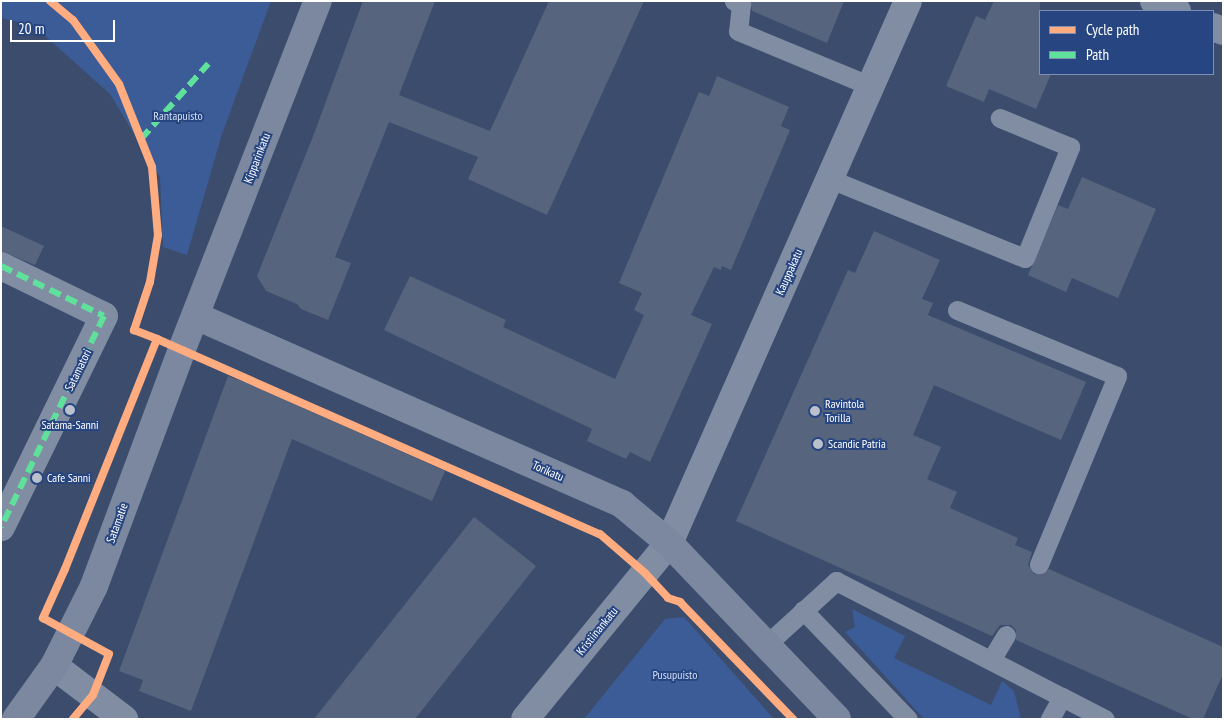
<!DOCTYPE html>
<style>
body{margin:0}
#map{position:relative;width:1224px;height:720px;overflow:hidden;background:#3b4c6d;font-family:"PT Sans Narrow",sans-serif}
div>[style]{position:absolute}
.green>*{inset:0;background:#3c5c97}
.building>*{inset:0;background:#56647e}
.lane>*{height:19px;margin:-9.5px;padding:0 9.5px;transform-origin:9.5px;border-radius:9.5px;background:#818da3}
.street>*{height:28px;margin:-14px;padding:0 14px;transform-origin:14px;border-radius:14px;background:#818da3}
.secondary>*{height:28px;margin:-14px;padding:0 14px;transform-origin:14px;border-radius:14px;background:#7c889f}
.quiet>*{height:6px;margin-top:-3px;transform-origin:0;background:repeating-linear-gradient(90deg,#60e19b 0 12px,transparent 0 18px)}
.cycleway>*{height:8px;margin:-4px;padding:0 4px;transform-origin:4px;border-radius:4px;background:#ffac80}
.dots>*{width:14px;height:14px;translate:-50% -50%;box-sizing:border-box;border:2px solid #274681;border-radius:50%}
span{translate:-50% -50%;white-space:nowrap;text-align:center;line-height:1.15;-webkit-text-stroke:4px #274681;paint-order:stroke}
.park-label{font-size:12px;color:#d2dff5}
.street-label{font-size:12px;color:#fff}
.poi-label{font-size:12px;color:#fff}
.left{translate:0 -50%;text-align:left}
.frame{position:absolute;inset:0;border:2px solid #fff;pointer-events:none}
.legend{position:absolute;left:1039px;top:10px;width:175px;height:65px;box-sizing:border-box;background:#274681;border:1px solid #7d90b3;margin:0;padding:6px 9px;list-style:none;font-size:15px;color:#fff}
.legend li{display:flex;align-items:center;gap:10px;height:25px}
.legend b{width:25px;border:1px solid #7d90b3}
.scale{position:absolute;left:10px;top:20px;width:105px;height:22px;box-sizing:border-box;border:2px solid #fff;border-top:0;padding-left:6px;font-size:15px;line-height:18px;white-space:nowrap;color:#fff;-webkit-text-stroke:4px #274681;paint-order:stroke}
</style>
<div id="map">
<div class="green">
<i style="clip-path:polygon(1px 1px,271px 1px,222px 134px,187px 255px,163px 247px,160px 177px,110px 94px,33px 25px,1px 18px)"></i>
<i style="clip-path:polygon(852px 609px,905px 636px,894px 658px,991px 705px,1002px 681px,1014px 691px,1020px 715px,1019px 719px,924px 719px,845px 632px,855px 627px)"></i>
<i style="clip-path:polygon(684px 617px,774px 719px,584px 719px,665px 619px)"></i>
</div>
<div class="building">
<i style="clip-path:polygon(363px 1px,435px 1px,399px 95px,490px 131px,549px 1px,644px 1px,547px 215px,468px 179px,478px 157px,389px 122px,335px 257px,351px 263px,328px 320px,301px 309px,297px 304px,266px 291px,257px 276px,312px 139px)"></i>
<i style="clip-path:polygon(751px 1px,844px 1px,827px 43px,752px 11px)"></i>
<i style="clip-path:polygon(994px 1px,1040px 1px,1040px 74px,1051px 74px,1036px 109px,989px 89px,984px 102px,946px 86px,976px 16px,985px 20px)"></i>
<i style="clip-path:polygon(717px 76px,789px 107px,781px 126px,790px 130px,731px 270px,722px 266px,721px 270px,714px 267px,691px 315px,712px 324px,650px 462px,630px 452px,626px 459px,587px 441px,592px 429px,384px 330px,410px 276px,506px 320px,503px 327px,615px 379px,644px 315px,634px 310px,642px 293px,619px 283px,699px 92px,709px 96px)"></i>
<i style="clip-path:polygon(1082px 177px,1156px 209px,1118px 298px,1072px 278px,1066px 292px,1028px 275px,1058px 205px,1068px 209px)"></i>
<i style="clip-path:polygon(1px 226px,44px 246px,35px 265px,1px 251px)"></i>
<i style="clip-path:polygon(874px 231px,940px 260px,922px 299px,933px 303px,928px 315px,1086px 382px,1061px 440px,934px 385px,913px 435px,941px 447px,927px 479px,957px 492px,950px 508px,1018px 538px,1015px 545px,1032px 552px,1028px 565px,1034px 574px,1041px 575px,1049px 569px,1223px 647px,1223px 674px,1203px 719px,1193px 719px,1016px 640px,1016px 630px,1011px 625px,1000px 625px,992px 636px,736px 521px,848px 270px,855px 273px)"></i>
<i style="clip-path:polygon(228px 376px,305px 404px,303px 408px,445px 471px,432px 501px,292px 439px,191px 711px,139px 691px,143px 680px,119px 671px)"></i>
<i style="clip-path:polygon(474px 517px,536px 566px,415px 719px,314px 719px)"></i>
</div>
<div class="lane">
<i style="left:734px;top:1px;width:8px;rotate:23deg"></i>
<i style="left:741px;top:4px;width:27px;rotate:96deg"></i>
<i style="left:738px;top:31px;width:144px;rotate:22.5deg"></i>
<i style="left:830px;top:179px;width:210px;rotate:22.1deg"></i>
<i style="left:1025px;top:258px;width:120px;rotate:-67.9deg"></i>
<i style="left:1070px;top:147px;width:76px;rotate:-157.5deg"></i>
<i style="left:957px;top:310px;width:173px;rotate:22.4deg"></i>
<i style="left:1117px;top:376px;width:204px;rotate:112.5deg"></i>
<i style="left:803px;top:610px;width:151px;rotate:46.1deg"></i>
<i style="left:766px;top:645px;width:95px;rotate:-42.4deg"></i>
<i style="left:836px;top:581px;width:254px;rotate:27.2deg"></i>
<i style="left:1062px;top:697px;width:25px;rotate:119deg"></i>
<i style="left:991px;top:660px;width:29px;rotate:-59deg"></i>
<i style="left:1062px;top:697px;width:48px;rotate:27.1deg"></i>
</div>
<div class="street">
<i style="left:1154px;top:1px;width:25px;rotate:23deg"></i>
<i style="left:1213px;top:27px;width:11px;rotate:22deg"></i>
<i style="left:1px;top:266px;width:114px;rotate:25.9deg"></i>
<i style="left:104px;top:316px;width:235px;rotate:116deg"></i>
<i style="left:54px;top:666px;width:88px;rotate:37.1deg"></i>
<i style="left:525px;top:719px;width:227px;rotate:-50.7deg"></i>
<i style="left:669px;top:543px;width:592px;rotate:-66.2deg"></i>
</div>
<div class="secondary">
<i style="left:196px;top:316px;width:466px;rotate:23.8deg"></i>
<i style="left:622px;top:504px;width:61px;rotate:39.7deg"></i>
<i style="left:669px;top:543px;width:243px;rotate:46.3deg"></i>
<i style="left:16px;top:719px;width:65px;rotate:-54.4deg"></i>
<i style="left:54px;top:666px;width:89px;rotate:-63.4deg"></i>
<i style="left:94px;top:586px;width:253px;rotate:-69.6deg"></i>
<i style="left:182px;top:349px;width:374px;rotate:-68.7deg"></i>
</div>
<div class="quiet">
<i style="left:141px;top:139px;width:101px;rotate:-48.2deg"></i>
<i style="left:1px;top:266px;width:114px;rotate:25.9deg"></i>
<i style="left:104px;top:316px;width:235px;rotate:116deg"></i>
</div>
<div class="cycleway">
<i style="left:50px;top:1px;width:30px;rotate:40deg"></i>
<i style="left:73px;top:20px;width:79px;rotate:54.3deg"></i>
<i style="left:119px;top:84px;width:89px;rotate:68.3deg"></i>
<i style="left:152px;top:167px;width:68px;rotate:85deg"></i>
<i style="left:158px;top:235px;width:48px;rotate:99.7deg"></i>
<i style="left:150px;top:282px;width:51px;rotate:108.4deg"></i>
<i style="left:134px;top:330px;width:25px;rotate:21deg"></i>
<i style="left:157px;top:339px;width:248px;rotate:111.8deg"></i>
<i style="left:65px;top:569px;width:54px;rotate:114.2deg"></i>
<i style="left:43px;top:618px;width:75px;rotate:28.6deg"></i>
<i style="left:109px;top:654px;width:44px;rotate:111.3deg"></i>
<i style="left:93px;top:695px;width:31px;rotate:130deg"></i>
<i style="left:157px;top:339px;width:484px;rotate:23.8deg"></i>
<i style="left:600px;top:534px;width:60px;rotate:40.9deg"></i>
<i style="left:645px;top:573px;width:34px;rotate:47deg"></i>
<i style="left:668px;top:598px;width:13px;rotate:18deg"></i>
<i style="left:680px;top:602px;width:163px;rotate:46deg"></i>
</div>
<div class="dots">
<i style="left:70px;top:410px;background:#bac0cc"></i>
<i style="left:815px;top:411px;background:#bac0cc"></i>
<i style="left:818px;top:444px;background:#bac0cc"></i>
<i style="left:37px;top:478px;background:#bac0cc"></i>
</div>
<div class="park-label">
<span style="left:178px;top:116px">Rantapuisto</span>
<span style="left:675px;top:675px">Pusupuisto</span>
</div>
<div class="street-label">
<span style="left:257px;top:158px;rotate:-69deg">Kipparinkatu</span>
<span style="left:789px;top:272px;rotate:-66deg">Kauppakatu</span>
<span style="left:78px;top:370px;rotate:-64deg">Satamatori</span>
<span style="left:548px;top:471px;rotate:24deg">Torikatu</span>
<span style="left:117px;top:523px;rotate:-70deg">Satamatie</span>
<span style="left:597px;top:631px;rotate:-51deg">Kristiinankatu</span>
</div>
<div class="poi-label">
<span class="left" style="left:825px;top:411px">Ravintola<br>Torilla</span>
<span style="left:70px;top:425px">Satama-Sanni</span>
<span class="left" style="left:828px;top:444px">Scandic Patria</span>
<span class="left" style="left:47px;top:478px">Cafe Sanni</span>
</div>
<div class="frame"></div>
<ul class="legend">
<li><b style="height:6px;background:#ffac80"></b>Cycle path</li>
<li><b style="height:6px;background:#60e19b"></b>Path</li>
</ul>
<div class="scale">20 m</div>
</div>
